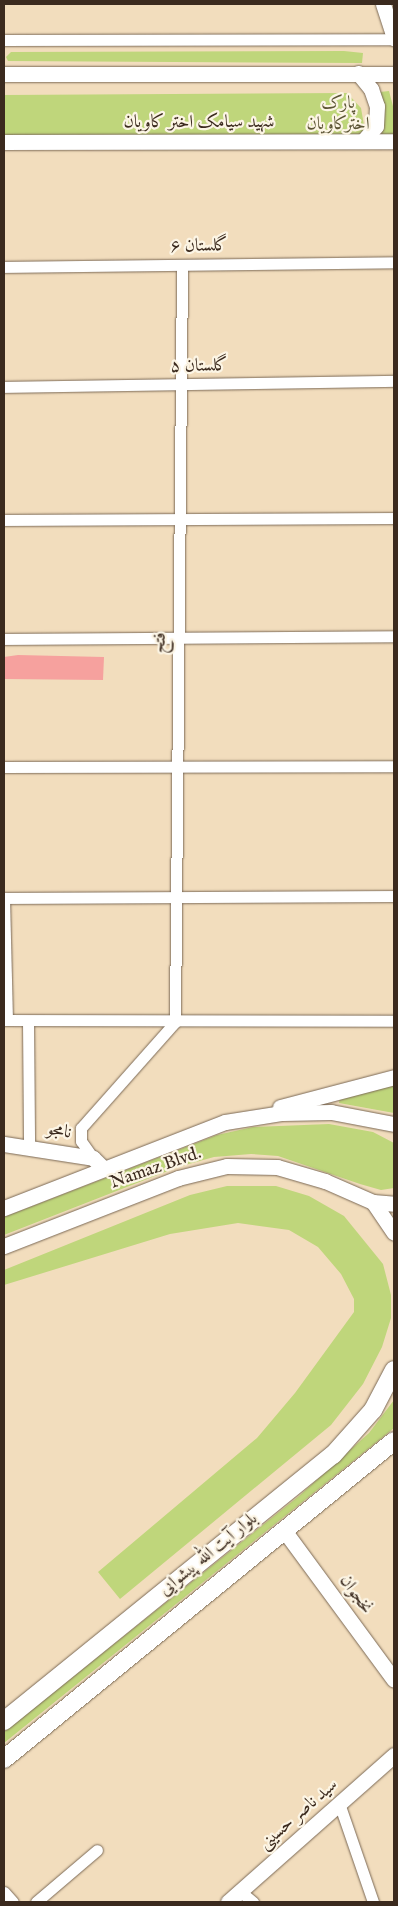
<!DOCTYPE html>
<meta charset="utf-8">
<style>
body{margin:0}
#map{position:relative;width:398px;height:1906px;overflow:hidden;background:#f2ddbd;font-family:"IM FELL English",Amiri,serif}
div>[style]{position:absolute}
.green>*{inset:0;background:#bfd67b}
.building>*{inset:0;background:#f6a19e}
.roads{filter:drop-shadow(0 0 1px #7b6956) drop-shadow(0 0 1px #7b6956)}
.street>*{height:11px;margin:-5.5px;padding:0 5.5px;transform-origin:5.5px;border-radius:5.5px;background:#fff}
.secondary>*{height:15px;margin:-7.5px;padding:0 7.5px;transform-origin:7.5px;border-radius:7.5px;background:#fff}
.primary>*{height:18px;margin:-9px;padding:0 9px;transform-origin:9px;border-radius:9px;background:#fff}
span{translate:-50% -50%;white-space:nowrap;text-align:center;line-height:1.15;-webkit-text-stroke:4.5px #fcf5e5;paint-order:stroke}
.park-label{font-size:18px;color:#5c5535}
.street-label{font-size:18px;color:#3b2a1e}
.frame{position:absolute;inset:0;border:5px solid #3b2a1e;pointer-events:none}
</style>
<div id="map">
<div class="green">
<i style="clip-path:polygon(344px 51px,363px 53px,362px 63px,8px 61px,6px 57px,11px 52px)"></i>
<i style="clip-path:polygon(389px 91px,394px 110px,394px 139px,381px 141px,384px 112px,380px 92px)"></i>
<i style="clip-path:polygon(347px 93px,361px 108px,365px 131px,358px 136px,4px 135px,4px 95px)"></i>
<i style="clip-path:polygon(394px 1084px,394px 1113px,339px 1103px,340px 1097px)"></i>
<i style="clip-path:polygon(329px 1124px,373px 1132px,394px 1143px,394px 1188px,381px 1190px,360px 1184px,278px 1156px,251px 1154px,214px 1157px,178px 1167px,4px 1235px,4px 1217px,217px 1135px,253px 1127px)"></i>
<i style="clip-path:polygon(227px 1186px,276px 1186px,309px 1196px,344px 1216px,383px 1264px,391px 1295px,391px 1318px,382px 1347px,363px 1384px,331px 1425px,120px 1599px,98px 1572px,257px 1438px,295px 1393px,354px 1312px,354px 1299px,341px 1274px,318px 1247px,289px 1230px,238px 1223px,170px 1234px,4px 1285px,4px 1270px,190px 1195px)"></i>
<i style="clip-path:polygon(394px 1400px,394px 1428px,4px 1743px,4px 1732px,299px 1496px,369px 1433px)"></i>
</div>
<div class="building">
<i style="clip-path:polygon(18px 655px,104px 657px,103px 680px,4px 679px,4px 657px)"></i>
</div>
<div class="roads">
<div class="street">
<i style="left:4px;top:40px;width:390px;rotate:-0.1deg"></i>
<i style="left:4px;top:267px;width:390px;rotate:-0.7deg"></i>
<i style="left:4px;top:387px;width:390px;rotate:-0.9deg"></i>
<i style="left:4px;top:520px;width:390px;rotate:-0.3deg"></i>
<i style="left:4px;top:639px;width:390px;rotate:-0.4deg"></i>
<i style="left:4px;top:767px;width:390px;rotate:-0.1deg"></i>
<i style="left:4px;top:898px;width:390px;rotate:-0.3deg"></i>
<i style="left:4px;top:898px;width:122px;rotate:88.6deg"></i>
<i style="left:4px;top:1020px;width:390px;rotate:0.1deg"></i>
<i style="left:28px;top:1021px;width:125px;rotate:89.5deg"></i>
<i style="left:175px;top:1022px;width:757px;rotate:-89.47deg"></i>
<i style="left:93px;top:1158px;width:21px;rotate:-125deg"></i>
<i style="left:81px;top:1141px;width:13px;rotate:-90deg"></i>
<i style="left:81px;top:1128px;width:142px;rotate:-48.4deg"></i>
<i style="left:340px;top:1806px;width:102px;rotate:71deg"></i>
<i style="left:4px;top:1892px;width:13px;rotate:48deg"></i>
<i style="left:241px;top:1892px;width:16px;rotate:40deg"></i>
<i style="left:36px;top:1902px;width:80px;rotate:-40.4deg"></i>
</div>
<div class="secondary">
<i style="left:383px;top:4px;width:36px;rotate:72deg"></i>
<i style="left:358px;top:73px;width:21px;rotate:51deg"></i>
<i style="left:371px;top:89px;width:18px;rotate:71deg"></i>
<i style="left:377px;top:106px;width:20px;rotate:93deg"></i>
<i style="left:376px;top:126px;width:20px;rotate:131deg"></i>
<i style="left:4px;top:74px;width:390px"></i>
<i style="left:4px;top:142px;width:390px;rotate:-0.1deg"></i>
<i style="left:280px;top:1107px;width:118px;rotate:-14.7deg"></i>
<i style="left:4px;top:1144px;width:90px;rotate:8.9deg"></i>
<i style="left:93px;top:1158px;width:14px;rotate:45deg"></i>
<i style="left:373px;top:1202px;width:21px;rotate:5deg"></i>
<i style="left:4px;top:1208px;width:237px;rotate:-21.3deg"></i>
<i style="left:225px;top:1122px;width:58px;rotate:-9deg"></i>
<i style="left:282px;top:1113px;width:49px;rotate:-1.2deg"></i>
<i style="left:331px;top:1112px;width:64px;rotate:10.8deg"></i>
<i style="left:4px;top:1246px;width:187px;rotate:-21.3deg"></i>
<i style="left:178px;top:1178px;width:50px;rotate:-13.8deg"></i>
<i style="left:227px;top:1166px;width:50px;rotate:1.1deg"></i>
<i style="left:277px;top:1167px;width:50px;rotate:16.3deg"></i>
<i style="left:325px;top:1181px;width:52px;rotate:23.6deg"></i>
<i style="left:373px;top:1202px;width:37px;rotate:56deg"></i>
<i style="left:286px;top:1533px;width:182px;rotate:53.7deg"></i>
<i style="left:228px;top:1902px;width:222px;rotate:-41.5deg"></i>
</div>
<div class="primary">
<i style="left:4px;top:1721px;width:423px;rotate:-39deg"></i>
<i style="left:333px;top:1455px;width:60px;rotate:-48.4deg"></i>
<i style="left:373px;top:1410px;width:45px;rotate:-62.3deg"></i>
<i style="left:4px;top:1759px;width:503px;rotate:-39.19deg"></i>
</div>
</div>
<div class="park-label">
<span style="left:338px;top:115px">پارک<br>اخترکاویان</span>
</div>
<div class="street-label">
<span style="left:199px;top:123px">شهید سیامک اختر کاویان</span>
<span style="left:199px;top:247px;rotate:-1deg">گلستان ۶</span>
<span style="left:199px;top:367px;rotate:-1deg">گلستان ۵</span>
<span style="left:161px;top:643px;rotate:-89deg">فتح</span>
<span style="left:59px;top:1132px;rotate:11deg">نامجو</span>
<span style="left:156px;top:1169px;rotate:-19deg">Namaz Blvd.</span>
<span style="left:209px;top:1555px;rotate:-39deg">بلوار آیت الله پیشوایی</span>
<span style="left:355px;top:1595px;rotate:54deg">نخجوان</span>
<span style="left:299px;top:1815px;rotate:-41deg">سید ناصر حسینی</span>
</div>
<div class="frame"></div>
</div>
